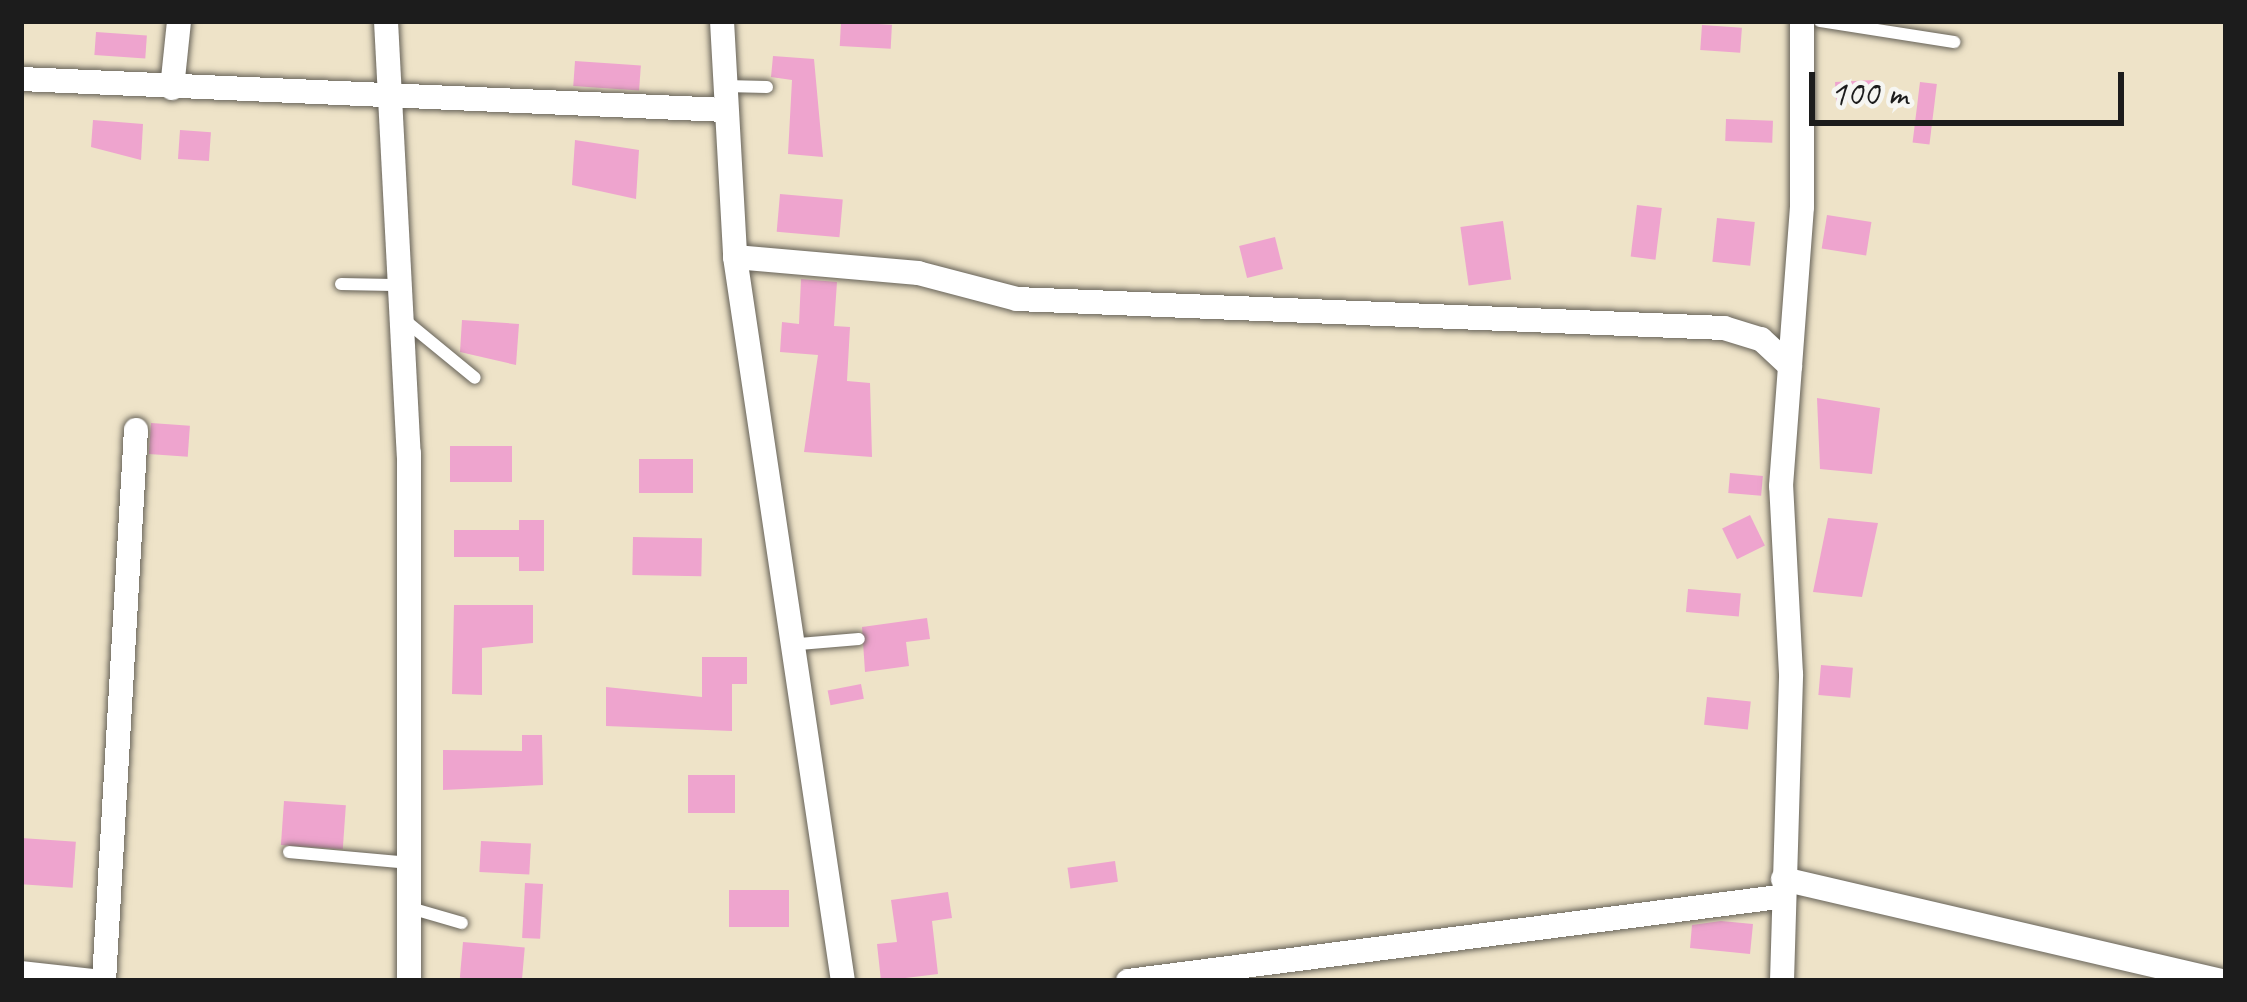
<!DOCTYPE html>
<style>
body{margin:0}
#map{position:relative;width:2247px;height:1002px;overflow:hidden;background:#eee3c8;font-family:Caveat,sans-serif}
div>[style]{position:absolute}
.building>*{inset:0;background:#eea4ce;transform-origin:0 0}
.roads{filter:drop-shadow(0 0 3px #666258) drop-shadow(0 0 3px #666258)}
.lane>*{height:12px;margin:-6px;padding:0 6px;transform-origin:6px;border-radius:6px;background:#fff}
.street>*{height:24px;margin:-12px;padding:0 12px;transform-origin:12px;border-radius:12px;background:#fff}
span{translate:-50% -50%;white-space:nowrap;text-align:center;line-height:1.15;-webkit-text-stroke:9px #f6f6f2;paint-order:stroke}
.frame{position:absolute;inset:0;border:24px solid #1c1c1c;pointer-events:none}
.scale{position:absolute;left:1809px;top:72px;width:315px;height:54px;box-sizing:border-box;border:6px solid #1c1c1c;border-top:0;padding-left:15px;font-size:36px;line-height:42px;white-space:nowrap;color:#1c1c1c;-webkit-text-stroke:9px #f6f6f2;paint-order:stroke}
</style>
<div id="map">
<div class="building">
<i style="left:841px;top:22px;width:51px;height:24px;rotate:3deg"></i>
<i style="left:1702px;top:25px;width:40px;height:25px;rotate:4deg"></i>
<i style="left:96px;top:32px;width:51px;height:23px;rotate:4deg"></i>
<i style="clip-path:polygon(773px 56px,814px 59px,823px 157px,788px 154px,792px 80px,771px 77px)"></i>
<i style="left:575px;top:61px;width:66px;height:25px;rotate:4deg"></i>
<i style="left:1874px;top:80px;width:20px;height:39px;rotate:87deg"></i>
<i style="left:1920px;top:82px;width:17px;height:61px;rotate:7deg"></i>
<i style="left:1726px;top:119px;width:47px;height:22px;rotate:2deg"></i>
<i style="clip-path:polygon(93px 120px,143px 124px,141px 160px,91px 147px)"></i>
<i style="left:180px;top:130px;width:31px;height:29px;rotate:4deg"></i>
<i style="clip-path:polygon(575px 140px,639px 150px,636px 199px,572px 185px)"></i>
<i style="left:780px;top:194px;width:63px;height:38px;rotate:5deg"></i>
<i style="left:1637px;top:205px;width:25px;height:52px;rotate:7deg"></i>
<i style="left:1827px;top:215px;width:45px;height:34px;rotate:9deg"></i>
<i style="left:1717px;top:218px;width:38px;height:44px;rotate:6deg"></i>
<i style="left:1503px;top:221px;width:59px;height:43px;rotate:82deg"></i>
<i style="left:1275px;top:237px;width:33px;height:37px;rotate:76deg"></i>
<i style="clip-path:polygon(801px 279px,837px 282px,834px 326px,850px 327px,847px 381px,870px 383px,872px 457px,804px 452px,818px 355px,780px 352px,782px 322px,799px 324px)"></i>
<i style="clip-path:polygon(462px 320px,519px 324px,516px 365px,460px 352px)"></i>
<i style="clip-path:polygon(1817px 398px,1880px 408px,1872px 474px,1820px 469px)"></i>
<i style="left:151px;top:423px;width:39px;height:31px;rotate:4deg"></i>
<i style="left:450px;top:446px;width:62px;height:36px"></i>
<i style="left:639px;top:459px;width:54px;height:34px"></i>
<i style="left:1730px;top:473px;width:33px;height:20px;rotate:5deg"></i>
<i style="left:1750px;top:515px;width:34px;height:31px;rotate:64deg"></i>
<i style="clip-path:polygon(1828px 518px,1878px 523px,1862px 597px,1813px 592px)"></i>
<i style="clip-path:polygon(519px 520px,544px 520px,544px 571px,519px 571px,519px 557px,454px 557px,454px 530px,519px 530px)"></i>
<i style="left:633px;top:537px;width:69px;height:38px;rotate:1deg"></i>
<i style="left:1688px;top:589px;width:53px;height:23px;rotate:5deg"></i>
<i style="clip-path:polygon(454px 605px,533px 605px,533px 643px,482px 648px,482px 695px,452px 694px)"></i>
<i style="clip-path:polygon(927px 618px,930px 639px,906px 642px,909px 666px,865px 672px,862px 627px)"></i>
<i style="clip-path:polygon(702px 657px,747px 657px,747px 684px,732px 684px,732px 731px,606px 726px,606px 687px,702px 697px)"></i>
<i style="left:1821px;top:665px;width:32px;height:30px;rotate:5deg"></i>
<i style="left:861px;top:684px;width:15px;height:34px;rotate:79deg"></i>
<i style="left:1707px;top:697px;width:44px;height:28px;rotate:6deg"></i>
<i style="clip-path:polygon(522px 735px,542px 735px,543px 785px,443px 790px,443px 750px,522px 751px)"></i>
<i style="left:688px;top:775px;width:47px;height:38px"></i>
<i style="left:284px;top:801px;width:62px;height:44px;rotate:4deg"></i>
<i style="left:21px;top:838px;width:55px;height:46px;rotate:4deg"></i>
<i style="left:481px;top:841px;width:50px;height:31px;rotate:3deg"></i>
<i style="left:1115px;top:861px;width:21px;height:48px;rotate:82deg"></i>
<i style="left:525px;top:883px;width:18px;height:55px;rotate:3deg"></i>
<i style="left:729px;top:890px;width:60px;height:37px"></i>
<i style="clip-path:polygon(948px 892px,952px 918px,932px 921px,938px 974px,881px 981px,877px 944px,897px 942px,891px 900px)"></i>
<i style="clip-path:polygon(1721px 921px,1753px 924px,1750px 954px,1690px 948px,1692px 925px)"></i>
<i style="left:463px;top:942px;width:62px;height:36px;rotate:5deg"></i>
</div>
<div class="roads">
<div class="lane">
<i style="left:1820px;top:21px;width:136px;rotate:8.9deg"></i>
<i style="left:725px;top:86px;width:42px;rotate:1.4deg"></i>
<i style="left:341px;top:284px;width:52px;rotate:1.1deg"></i>
<i style="left:402px;top:318px;width:94px;rotate:39.4deg"></i>
<i style="left:799px;top:644px;width:60px;rotate:-4.8deg"></i>
<i style="left:289px;top:852px;width:121px;rotate:5.2deg"></i>
<i style="left:410px;top:908px;width:54px;rotate:16.1deg"></i>
</div>
<div class="street">
<i style="left:386px;top:21px;width:433px;rotate:87deg"></i>
<i style="left:409px;top:453px;width:528px;rotate:90deg"></i>
<i style="left:722px;top:21px;width:236px;rotate:86.8deg"></i>
<i style="left:735px;top:257px;width:732px;rotate:81.52deg"></i>
<i style="left:21px;top:79px;width:704px;rotate:2.52deg"></i>
<i style="left:172px;top:88px;width:67px;rotate:-84deg"></i>
<i style="left:735px;top:257px;width:184px;rotate:5deg"></i>
<i style="left:918px;top:273px;width:102px;rotate:14.7deg"></i>
<i style="left:1017px;top:299px;width:708px;rotate:2.35deg"></i>
<i style="left:1724px;top:328px;width:39px;rotate:17deg"></i>
<i style="left:1761px;top:339px;width:40px;rotate:43deg"></i>
<i style="left:1783px;top:879px;width:449px;rotate:13.1deg"></i>
<i style="left:21px;top:973px;width:71px;rotate:6.4deg"></i>
<i style="left:104px;top:981px;width:552px;rotate:-86.68deg"></i>
<i style="left:1128px;top:981px;width:655px;rotate:-7.36deg"></i>
<i style="left:1782px;top:981px;width:307px;rotate:-88.3deg"></i>
<i style="left:1791px;top:674px;width:188px;rotate:-93deg"></i>
<i style="left:1781px;top:486px;width:280px;rotate:-85.7deg"></i>
<i style="left:1802px;top:207px;width:186px;rotate:-90deg"></i>
</div>
</div>
<div class="frame"></div>
<div class="scale">100 m</div>
</div>
